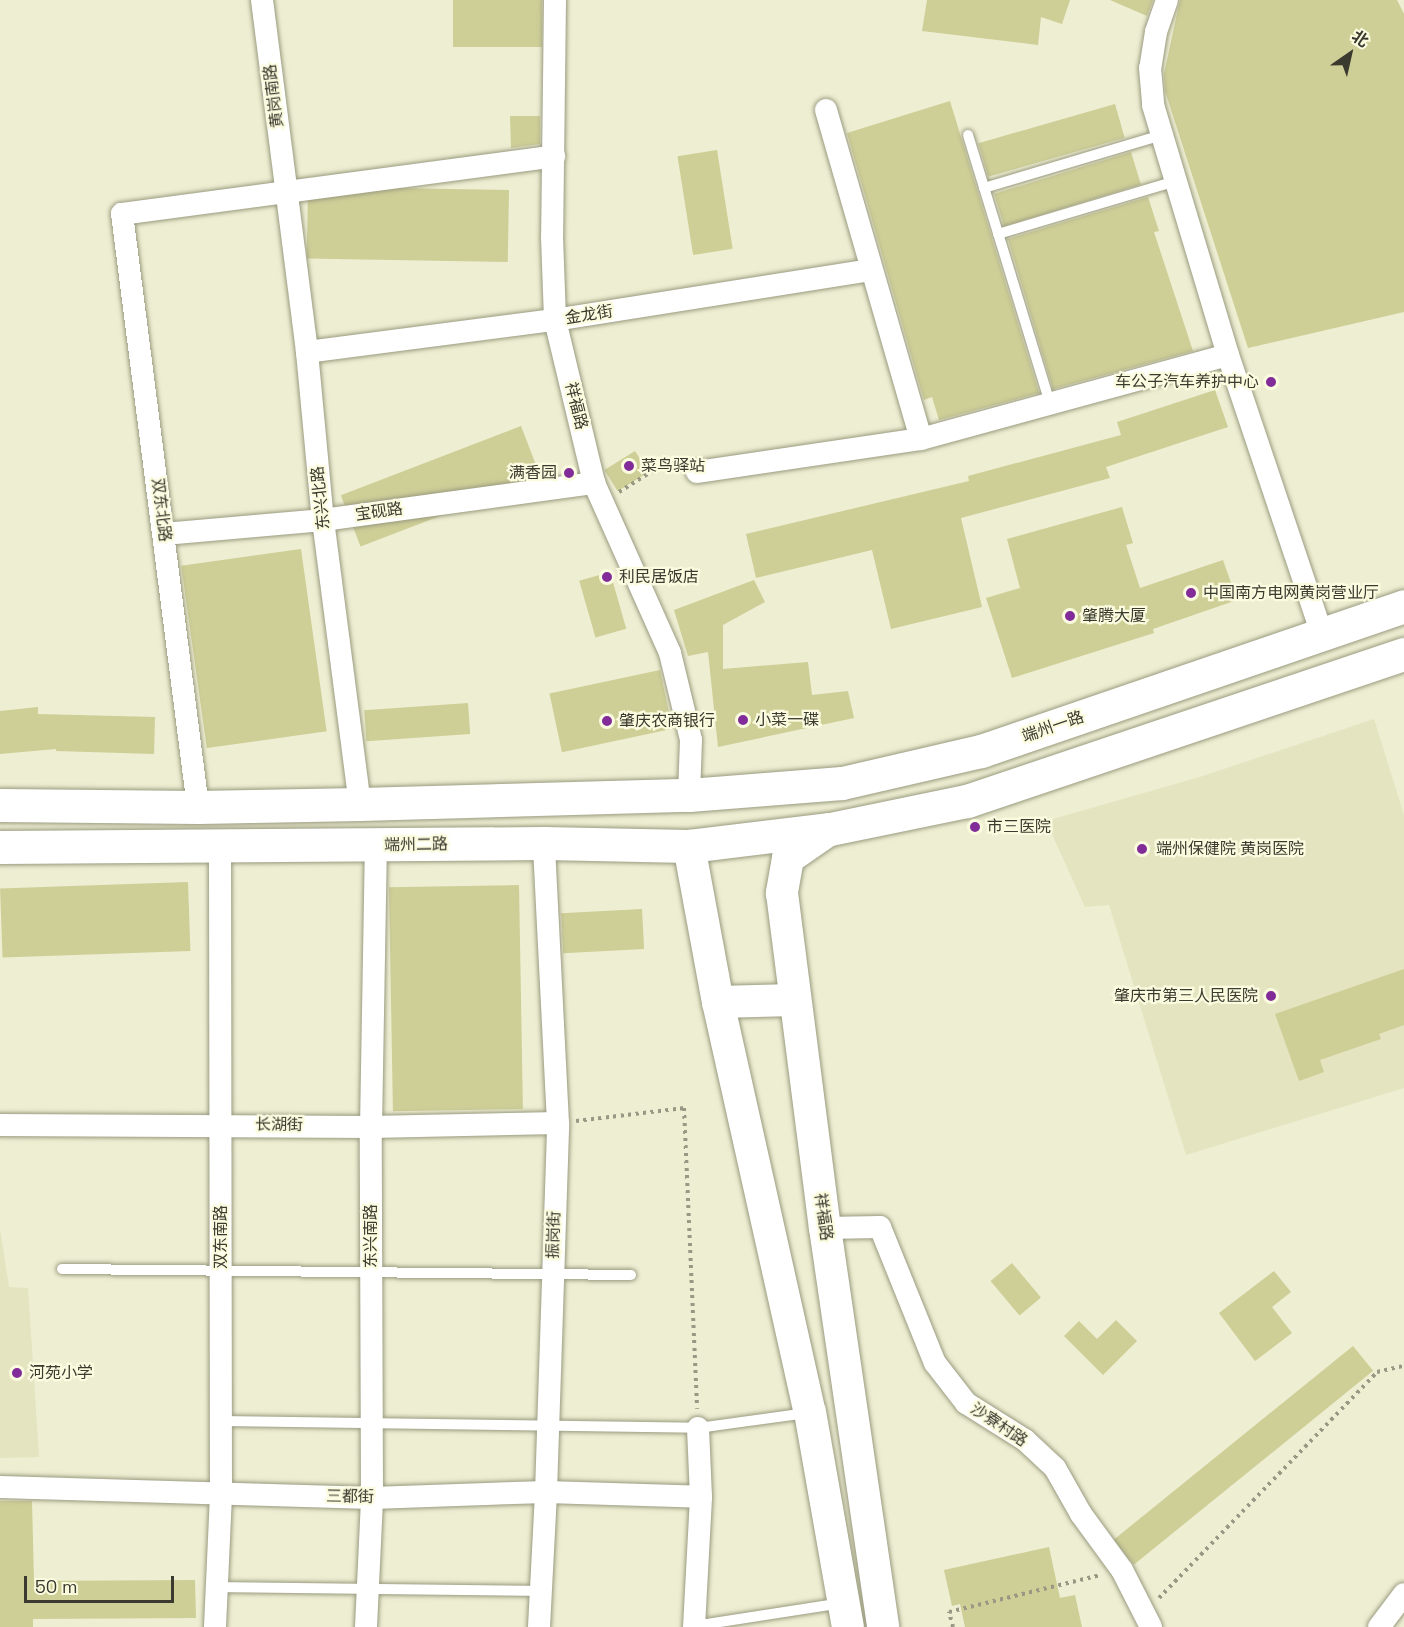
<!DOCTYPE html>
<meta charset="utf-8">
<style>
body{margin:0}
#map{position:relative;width:1404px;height:1627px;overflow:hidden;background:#eeeed2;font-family:"Space Grotesk","Noto Sans SC",sans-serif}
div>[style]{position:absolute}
.built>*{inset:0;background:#e4e4c0}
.building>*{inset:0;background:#cece97;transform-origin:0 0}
.path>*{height:4px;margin-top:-2px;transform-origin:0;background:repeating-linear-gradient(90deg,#989884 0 3px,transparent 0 7.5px)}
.roads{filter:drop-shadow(0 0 2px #9a9b80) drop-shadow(0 0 2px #9a9b80)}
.lane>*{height:10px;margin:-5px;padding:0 5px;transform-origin:5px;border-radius:5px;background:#fff}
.street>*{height:22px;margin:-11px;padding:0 11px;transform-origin:11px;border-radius:11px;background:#fff}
.secondary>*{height:32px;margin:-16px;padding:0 16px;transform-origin:16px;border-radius:16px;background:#fff}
.primary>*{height:33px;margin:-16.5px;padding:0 16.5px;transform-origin:16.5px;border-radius:16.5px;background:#fff}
.dots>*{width:16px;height:16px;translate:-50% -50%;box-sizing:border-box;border:3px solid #fbfcdf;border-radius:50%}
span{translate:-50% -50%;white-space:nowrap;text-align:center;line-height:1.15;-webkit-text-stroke:4.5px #fbfcdf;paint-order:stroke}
.street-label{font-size:16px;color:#3a3a2f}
.poi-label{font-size:16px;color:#3a3a2f}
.right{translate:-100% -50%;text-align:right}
.left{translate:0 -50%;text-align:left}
.north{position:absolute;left:1320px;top:24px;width:60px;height:60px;-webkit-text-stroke:4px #fbfcdf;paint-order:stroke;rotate:34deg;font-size:16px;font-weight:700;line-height:24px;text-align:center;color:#3a3a2f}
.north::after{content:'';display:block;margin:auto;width:21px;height:27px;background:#3a3a2f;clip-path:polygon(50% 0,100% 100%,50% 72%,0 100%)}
.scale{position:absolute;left:24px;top:1576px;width:150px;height:27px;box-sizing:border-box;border:3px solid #3a3a2f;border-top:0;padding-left:8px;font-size:18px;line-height:21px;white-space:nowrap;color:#3a3a2f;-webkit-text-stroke:4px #fbfcdf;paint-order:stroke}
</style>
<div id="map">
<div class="built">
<i style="clip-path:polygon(1374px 719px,1404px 815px,1404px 1088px,1186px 1155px,1109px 905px,1085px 907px,1046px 821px,1203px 776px)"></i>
<i style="clip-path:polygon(0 1229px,9px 1287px,28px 1288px,39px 1457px,0 1458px)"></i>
</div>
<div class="building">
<i style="left:453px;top:0;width:89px;height:47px"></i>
<i style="clip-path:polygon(927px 0,1070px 0,1062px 24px,1041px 17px,1038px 45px,922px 31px)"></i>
<i style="clip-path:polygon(1110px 0,1153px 0,1147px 16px)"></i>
<i style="clip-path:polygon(1180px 0,1397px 0,1404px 14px,1404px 312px,1248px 348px,1165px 91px,1164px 74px)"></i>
<i style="clip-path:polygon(950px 101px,1039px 393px,939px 420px,932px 397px,924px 400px,847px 133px)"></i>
<i style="left:1115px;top:104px;width:35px;height:142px;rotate:74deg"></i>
<i style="clip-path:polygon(510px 116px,540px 116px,540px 144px,511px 148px)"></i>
<i style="left:717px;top:150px;width:100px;height:40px;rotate:81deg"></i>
<i style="left:1131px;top:152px;width:34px;height:143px;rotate:73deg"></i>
<i style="left:509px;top:190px;width:72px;height:201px;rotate:91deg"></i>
<i style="clip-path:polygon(1148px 197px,1159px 231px,1154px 232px,1193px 351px,1053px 389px,1008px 239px)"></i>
<i style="clip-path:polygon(1215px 390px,1228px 427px,1106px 467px,1110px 478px,961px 518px,982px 607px,891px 629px,872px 550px,756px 578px,746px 534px,969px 481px,968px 476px,1121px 435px,1117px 422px)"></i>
<i style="left:521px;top:426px;width:55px;height:193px;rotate:69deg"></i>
<i style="left:635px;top:451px;width:25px;height:36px;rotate:58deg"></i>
<i style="clip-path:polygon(1122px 507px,1133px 543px,1126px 545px,1140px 588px,1223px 560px,1237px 600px,1153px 629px,1154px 633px,1012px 678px,986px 598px,1020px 588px,1007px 539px)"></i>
<i style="left:301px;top:549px;width:184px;height:121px;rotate:82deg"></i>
<i style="left:610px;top:572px;width:59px;height:32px;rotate:74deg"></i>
<i style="clip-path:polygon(754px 580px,765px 602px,723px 625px,723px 669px,808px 662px,812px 695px,848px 691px,854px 718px,718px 747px,708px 652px,688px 656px,674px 610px)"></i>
<i style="left:660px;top:670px;width:60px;height:113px;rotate:78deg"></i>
<i style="left:468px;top:703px;width:31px;height:104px;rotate:86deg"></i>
<i style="clip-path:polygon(38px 707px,38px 714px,155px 717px,154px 754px,56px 751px,56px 749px,0 754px,0 711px)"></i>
<i style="left:188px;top:882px;width:69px;height:188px;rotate:88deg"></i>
<i style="left:519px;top:885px;width:224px;height:130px;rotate:89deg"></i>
<i style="left:642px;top:909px;width:40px;height:81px;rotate:87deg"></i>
<i style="clip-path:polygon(1404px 969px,1404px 1025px,1379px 1034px,1381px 1039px,1320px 1060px,1324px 1072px,1299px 1081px,1275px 1014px)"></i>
<i style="left:1012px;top:1263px;width:45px;height:28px;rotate:50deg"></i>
<i style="clip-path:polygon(1274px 1271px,1291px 1292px,1272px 1307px,1292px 1333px,1255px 1361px,1219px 1313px)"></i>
<i style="clip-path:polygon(1116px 1320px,1137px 1341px,1103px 1375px,1064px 1336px,1079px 1321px,1097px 1339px)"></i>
<i style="left:1353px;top:1346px;width:32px;height:308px;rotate:51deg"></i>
<i style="clip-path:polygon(0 1501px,32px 1501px,34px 1581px,195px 1580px,196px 1618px,33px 1619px,33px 1627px,0 1627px)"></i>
<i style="clip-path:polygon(1049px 1547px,1060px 1598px,1075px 1595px,1082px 1627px,965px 1627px,960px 1604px,952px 1606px,944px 1570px)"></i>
</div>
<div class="path">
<i style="left:619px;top:492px;width:60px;rotate:-32.1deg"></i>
<i style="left:670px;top:460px;width:11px;rotate:27deg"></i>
<i style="left:576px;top:1121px;width:109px;rotate:-6.9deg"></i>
<i style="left:684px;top:1108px;width:301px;rotate:87.5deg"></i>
<i style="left:1159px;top:1598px;width:314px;rotate:-46deg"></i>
<i style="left:1377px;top:1372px;width:28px;rotate:-13deg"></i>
<i style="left:953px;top:1627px;width:16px;rotate:-105deg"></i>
<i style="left:949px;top:1612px;width:156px;rotate:-13.7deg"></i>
</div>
<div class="roads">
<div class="lane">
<i style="left:968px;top:135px;width:280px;rotate:73deg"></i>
<i style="left:984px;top:188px;width:186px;rotate:-16.6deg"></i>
<i style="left:998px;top:234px;width:186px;rotate:-16.6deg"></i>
<i style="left:62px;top:1269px;width:569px;rotate:0.6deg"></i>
<i style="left:221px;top:1421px;width:477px;rotate:0.8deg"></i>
<i style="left:698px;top:1428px;width:110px;rotate:-7.8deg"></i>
<i style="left:217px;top:1587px;width:324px;rotate:0.7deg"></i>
<i style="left:694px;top:1626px;width:150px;rotate:-8.8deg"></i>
</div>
<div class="street">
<i style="left:262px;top:0;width:355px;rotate:82.7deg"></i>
<i style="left:307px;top:352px;width:169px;rotate:84.6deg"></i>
<i style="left:323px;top:520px;width:286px;rotate:82.6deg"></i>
<i style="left:555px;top:0;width:237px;rotate:90.7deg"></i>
<i style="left:552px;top:237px;width:83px;rotate:87.9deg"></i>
<i style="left:555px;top:320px;width:168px;rotate:76.5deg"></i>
<i style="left:594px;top:483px;width:186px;rotate:65.9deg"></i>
<i style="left:670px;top:653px;width:89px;rotate:76.4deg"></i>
<i style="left:691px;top:740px;width:55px;rotate:92.1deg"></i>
<i style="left:1167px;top:0;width:34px;rotate:109deg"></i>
<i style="left:1156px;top:32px;width:36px;rotate:99deg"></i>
<i style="left:1150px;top:68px;width:37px;rotate:85deg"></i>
<i style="left:1153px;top:105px;width:261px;rotate:73.3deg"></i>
<i style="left:1228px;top:355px;width:295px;rotate:71.4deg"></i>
<i style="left:826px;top:110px;width:342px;rotate:73.9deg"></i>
<i style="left:307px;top:352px;width:250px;rotate:-7.4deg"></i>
<i style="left:555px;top:320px;width:319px;rotate:-9deg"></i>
<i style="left:697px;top:472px;width:226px;rotate:-8.4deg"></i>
<i style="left:921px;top:439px;width:318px;rotate:-15.3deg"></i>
<i style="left:164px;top:534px;width:160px;rotate:-5deg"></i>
<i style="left:323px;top:520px;width:274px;rotate:-7.8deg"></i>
<i style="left:198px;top:807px;width:598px;rotate:-97.3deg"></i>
<i style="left:122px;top:214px;width:436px;rotate:-7.6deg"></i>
<i style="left:0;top:1125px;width:371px;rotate:0.3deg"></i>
<i style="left:371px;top:1127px;width:187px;rotate:-1.2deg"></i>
<i style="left:825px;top:1228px;width:55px;rotate:-1deg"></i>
<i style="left:880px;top:1227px;width:147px;rotate:68deg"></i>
<i style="left:935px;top:1363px;width:51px;rotate:52.2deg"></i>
<i style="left:966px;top:1403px;width:70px;rotate:32.1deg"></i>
<i style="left:1025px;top:1440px;width:41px;rotate:43deg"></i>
<i style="left:1055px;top:1468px;width:53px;rotate:60.5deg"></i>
<i style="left:1081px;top:1514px;width:69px;rotate:53.8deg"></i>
<i style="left:1122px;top:1570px;width:64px;rotate:63deg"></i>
<i style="left:0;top:1487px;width:372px;rotate:1.7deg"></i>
<i style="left:372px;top:1498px;width:174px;rotate:-2deg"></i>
<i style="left:546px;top:1492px;width:155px;rotate:1.8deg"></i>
<i style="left:215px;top:1627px;width:132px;rotate:-87.4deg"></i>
<i style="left:221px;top:1495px;width:649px;rotate:-90.09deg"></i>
<i style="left:366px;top:1627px;width:129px;rotate:-87.3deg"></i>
<i style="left:372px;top:1498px;width:371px;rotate:-90.2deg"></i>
<i style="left:371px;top:1127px;width:281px;rotate:-89deg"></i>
<i style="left:539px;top:1627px;width:135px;rotate:-87deg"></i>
<i style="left:546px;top:1492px;width:369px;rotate:-88.1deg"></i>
<i style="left:558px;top:1123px;width:280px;rotate:-92.9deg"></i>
<i style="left:694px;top:1627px;width:130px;rotate:-86.9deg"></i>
<i style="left:701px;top:1497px;width:69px;rotate:-92.5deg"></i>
<i style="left:1379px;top:1627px;width:41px;rotate:-52.9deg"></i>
</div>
<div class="secondary">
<i style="left:830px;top:829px;width:51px;rotate:145.4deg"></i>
<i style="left:788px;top:858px;width:36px;rotate:100deg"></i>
<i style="left:782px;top:893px;width:338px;rotate:82.7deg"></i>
<i style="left:825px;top:1228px;width:403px;rotate:81.7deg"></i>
<i style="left:689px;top:846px;width:159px;rotate:79.5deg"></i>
<i style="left:718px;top:1002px;width:420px;rotate:77.4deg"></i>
<i style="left:810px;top:1412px;width:218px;rotate:80deg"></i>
<i style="left:718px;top:1002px;width:76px;rotate:-1.5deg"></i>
</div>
<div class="primary">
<i style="left:0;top:805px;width:198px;rotate:0.6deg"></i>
<i style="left:198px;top:807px;width:162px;rotate:-1.1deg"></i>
<i style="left:360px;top:804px;width:329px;rotate:-1.6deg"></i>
<i style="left:689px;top:795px;width:153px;rotate:-4.5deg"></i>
<i style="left:842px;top:783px;width:143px;rotate:-13deg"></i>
<i style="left:981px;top:751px;width:447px;rotate:-18.9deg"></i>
<i style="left:0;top:847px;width:544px;rotate:-0.42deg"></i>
<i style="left:544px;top:843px;width:145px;rotate:1.2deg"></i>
<i style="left:689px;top:846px;width:142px;rotate:-6.9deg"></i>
<i style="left:830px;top:829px;width:140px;rotate:-11.6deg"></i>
<i style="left:967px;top:801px;width:461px;rotate:-18.6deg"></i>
</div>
</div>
<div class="dots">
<i style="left:1271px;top:382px;background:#822c9a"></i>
<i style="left:629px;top:466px;background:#822c9a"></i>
<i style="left:569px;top:473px;background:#822c9a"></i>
<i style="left:607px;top:577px;background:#822c9a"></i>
<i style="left:1191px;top:593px;background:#822c9a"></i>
<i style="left:1070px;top:616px;background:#822c9a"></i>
<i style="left:743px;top:720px;background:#822c9a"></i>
<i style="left:607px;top:721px;background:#822c9a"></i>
<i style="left:975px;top:827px;background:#822c9a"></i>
<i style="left:1142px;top:849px;background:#822c9a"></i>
<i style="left:1271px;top:996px;background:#822c9a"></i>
<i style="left:17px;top:1373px;background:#822c9a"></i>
</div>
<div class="street-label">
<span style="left:274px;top:96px;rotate:-97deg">黄岗南路</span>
<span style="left:589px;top:315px;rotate:-9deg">金龙街</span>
<span style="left:576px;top:406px;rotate:76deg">祥福路</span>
<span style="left:321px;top:498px;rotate:-96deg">东兴北路</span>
<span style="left:161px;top:510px;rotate:83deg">双东北路</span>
<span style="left:379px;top:512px;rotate:-8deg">宝砚路</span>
<span style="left:1053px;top:727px;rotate:-19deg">端州一路</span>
<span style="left:416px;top:845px;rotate:-1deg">端州二路</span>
<span style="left:279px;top:1125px;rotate:1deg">长湖街</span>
<span style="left:823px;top:1217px;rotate:82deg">祥福路</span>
<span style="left:554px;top:1235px;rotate:-88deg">振岗街</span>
<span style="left:371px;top:1236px;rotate:-90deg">东兴南路</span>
<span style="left:221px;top:1237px;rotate:-90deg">双东南路</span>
<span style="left:999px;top:1425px;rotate:34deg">沙寮村路</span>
<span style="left:350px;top:1497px;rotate:1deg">三都街</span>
</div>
<div class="poi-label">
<span class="right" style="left:1259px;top:382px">车公子汽车养护中心</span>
<span class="left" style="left:641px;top:466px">菜鸟驿站</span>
<span class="right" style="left:557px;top:473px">满香园</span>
<span class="left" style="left:619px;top:577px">利民居饭店</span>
<span class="left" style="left:1203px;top:593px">中国南方电网黄岗营业厅</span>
<span class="left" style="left:1082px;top:616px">肇腾大厦</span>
<span class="left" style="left:755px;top:720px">小菜一碟</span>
<span class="left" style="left:619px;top:721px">肇庆农商银行</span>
<span class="left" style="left:987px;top:827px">市三医院</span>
<span class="left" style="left:1156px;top:849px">端州保健院 黄岗医院</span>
<span class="right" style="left:1258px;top:996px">肇庆市第三人民医院</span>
<span class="left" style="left:29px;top:1373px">河苑小学</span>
</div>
<div class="north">北</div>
<div class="scale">50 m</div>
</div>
